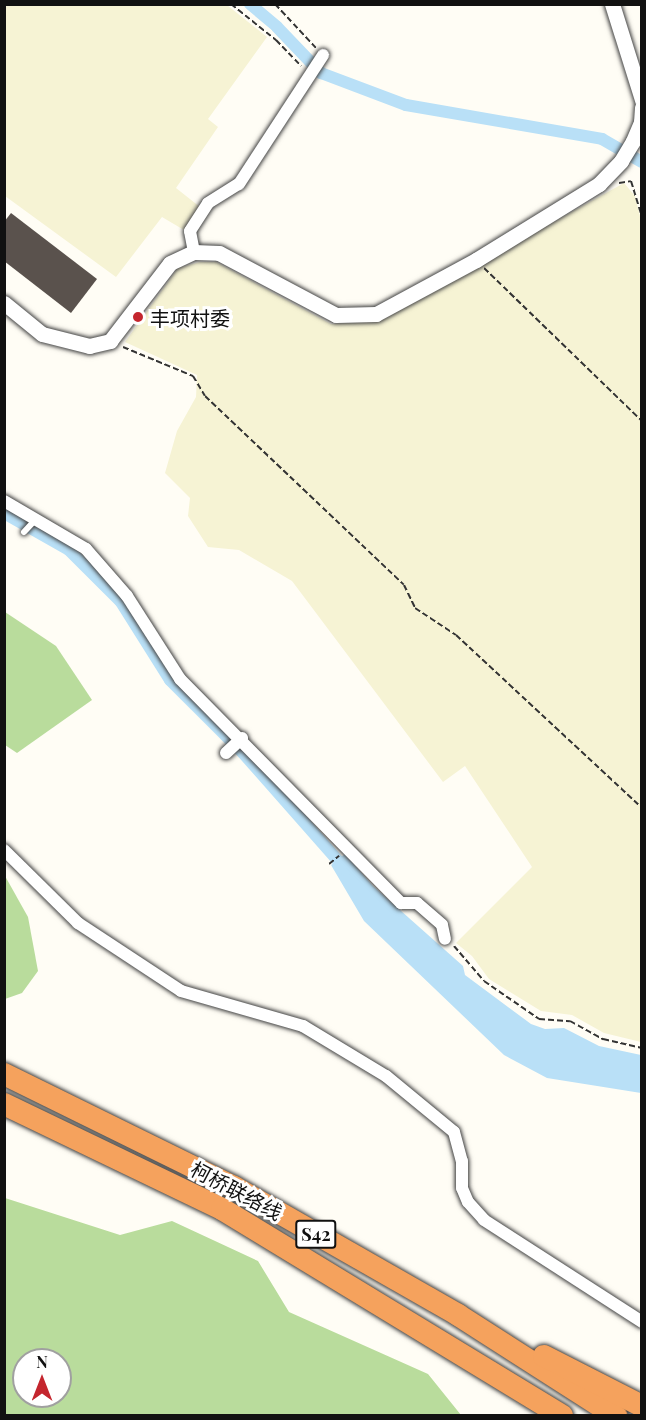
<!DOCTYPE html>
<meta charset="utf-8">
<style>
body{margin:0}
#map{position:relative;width:646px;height:1420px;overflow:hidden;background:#fffdf5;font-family:"Playfair Display","Noto Sans SC",serif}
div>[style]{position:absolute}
.farmland>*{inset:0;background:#f6f3d4}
.forest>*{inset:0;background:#b9dc9c}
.water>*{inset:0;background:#b9e0f7}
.canal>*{height:12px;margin:-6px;padding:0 6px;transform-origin:6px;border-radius:6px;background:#b9e0f7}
.building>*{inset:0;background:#5a524d}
.path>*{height:2px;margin-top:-1px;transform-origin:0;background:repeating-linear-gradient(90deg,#333 0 6px,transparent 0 9px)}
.roads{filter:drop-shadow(0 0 2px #444) drop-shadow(0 0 2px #444)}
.service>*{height:6px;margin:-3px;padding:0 3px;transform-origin:3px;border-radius:3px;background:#fff}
.minor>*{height:12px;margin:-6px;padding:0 6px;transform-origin:6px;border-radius:6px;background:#fff}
.tertiary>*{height:15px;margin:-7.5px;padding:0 7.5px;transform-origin:7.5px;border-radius:7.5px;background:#fff}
.motorway>*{height:22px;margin:-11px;padding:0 11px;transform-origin:11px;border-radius:11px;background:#f5a25d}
.dots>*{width:16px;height:16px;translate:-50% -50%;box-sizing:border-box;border:3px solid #fff;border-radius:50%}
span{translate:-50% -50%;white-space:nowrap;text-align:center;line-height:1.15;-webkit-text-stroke:6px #fff;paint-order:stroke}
.shield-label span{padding:2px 4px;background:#fff;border:2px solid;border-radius:4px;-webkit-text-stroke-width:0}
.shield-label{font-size:18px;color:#111;font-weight:700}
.poi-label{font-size:20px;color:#111}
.left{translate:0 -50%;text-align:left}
.street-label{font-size:20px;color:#111}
.frame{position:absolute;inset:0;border:6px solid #111;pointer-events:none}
.north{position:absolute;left:12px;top:1348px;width:60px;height:60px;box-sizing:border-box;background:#fff;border:2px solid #a0a0a0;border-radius:50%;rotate:0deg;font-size:16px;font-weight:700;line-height:24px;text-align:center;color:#111}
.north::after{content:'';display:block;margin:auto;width:21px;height:27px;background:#c4262e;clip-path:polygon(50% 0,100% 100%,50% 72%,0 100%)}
</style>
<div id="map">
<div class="farmland">
<i style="clip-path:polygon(5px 5px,227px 5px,267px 37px,208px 119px,218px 127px,176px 188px,200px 207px,184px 230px,162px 217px,116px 277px,5px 196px)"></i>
<i style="clip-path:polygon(624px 183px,635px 196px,642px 224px,641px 1042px,604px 1033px,572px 1015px,541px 1011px,489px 979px,472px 956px,456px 943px,532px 867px,465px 766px,443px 782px,292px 581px,239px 550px,208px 547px,188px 516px,190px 498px,165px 473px,177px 431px,196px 397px,197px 375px,125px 342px,178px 268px,200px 262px,216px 262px,331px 324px,375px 321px)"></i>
</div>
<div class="forest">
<i style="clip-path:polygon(5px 612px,56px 646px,92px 700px,17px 753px,5px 745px)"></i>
<i style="clip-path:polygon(5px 876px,28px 917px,38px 971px,22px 993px,5px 999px)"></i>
<i style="clip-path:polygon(evenodd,5px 1198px,120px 1235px,172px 1221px,258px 1261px,289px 1312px,428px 1374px,461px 1415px,5px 1415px,5px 1198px,24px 1360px,60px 1360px,60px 1396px,24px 1396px,24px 1360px)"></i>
</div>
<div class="water">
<i style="clip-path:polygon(345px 854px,373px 886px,463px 966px,465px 975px,531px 1024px,545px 1029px,564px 1028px,599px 1046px,641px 1055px,641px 1093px,547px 1078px,504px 1055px,364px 921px,331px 865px)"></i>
</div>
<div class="canal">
<i style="left:250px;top:4px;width:35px;rotate:40deg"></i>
<i style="left:277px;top:27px;width:64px;rotate:46.3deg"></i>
<i style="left:321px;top:73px;width:91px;rotate:20.6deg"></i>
<i style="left:406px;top:105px;width:199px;rotate:9.8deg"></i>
<i style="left:602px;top:139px;width:46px;rotate:29.9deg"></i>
<i style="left:4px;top:513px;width:75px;rotate:29.6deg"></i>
<i style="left:69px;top:550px;width:74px;rotate:45deg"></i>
<i style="left:121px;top:602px;width:92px;rotate:57.9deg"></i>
<i style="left:170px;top:680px;width:103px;rotate:45deg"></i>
<i style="left:243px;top:753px;width:156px;rotate:48.6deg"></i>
</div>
<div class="building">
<i style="clip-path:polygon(11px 213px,97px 279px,71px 313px,4px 261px,4px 222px)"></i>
</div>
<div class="path">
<i style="left:231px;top:4px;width:58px;rotate:38.7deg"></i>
<i style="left:276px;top:40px;width:36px;rotate:46deg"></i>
<i style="left:275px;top:4px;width:60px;rotate:47deg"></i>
<i style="left:619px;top:183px;width:12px;rotate:-9deg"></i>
<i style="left:631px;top:181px;width:39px;rotate:73deg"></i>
<i style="left:484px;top:268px;width:220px;rotate:44.1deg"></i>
<i style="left:123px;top:347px;width:76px;rotate:22.5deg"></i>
<i style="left:193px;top:376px;width:23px;rotate:59deg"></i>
<i style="left:205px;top:396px;width:274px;rotate:43.5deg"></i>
<i style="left:404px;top:585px;width:25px;rotate:64deg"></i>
<i style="left:415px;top:608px;width:49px;rotate:33.4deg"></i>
<i style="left:456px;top:635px;width:254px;rotate:42.9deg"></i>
<i style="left:329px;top:864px;width:13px;rotate:-39deg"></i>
<i style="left:454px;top:946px;width:46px;rotate:49.4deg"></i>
<i style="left:484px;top:981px;width:67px;rotate:34.6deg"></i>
<i style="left:539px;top:1019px;width:31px;rotate:4deg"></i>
<i style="left:570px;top:1021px;width:38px;rotate:29deg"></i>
<i style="left:603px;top:1039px;width:40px;rotate:13deg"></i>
</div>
<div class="roads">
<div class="service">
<i style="left:24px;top:532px;width:18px;rotate:-47deg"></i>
</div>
<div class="minor">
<i style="left:194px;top:252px;width:21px;rotate:-101deg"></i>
<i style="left:190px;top:231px;width:33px;rotate:-57deg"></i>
<i style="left:208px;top:203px;width:36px;rotate:-32deg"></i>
<i style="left:239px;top:184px;width:154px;rotate:-56.9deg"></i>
<i style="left:4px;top:501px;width:95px;rotate:30.3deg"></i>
<i style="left:86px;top:549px;width:62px;rotate:48.9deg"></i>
<i style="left:127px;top:596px;width:98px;rotate:57.4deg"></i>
<i style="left:180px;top:679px;width:315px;rotate:45.4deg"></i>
<i style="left:401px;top:903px;width:16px"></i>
<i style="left:417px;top:903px;width:33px;rotate:41deg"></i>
<i style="left:442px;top:925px;width:14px;rotate:78deg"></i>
<i style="left:226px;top:753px;width:22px;rotate:-43deg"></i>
<i style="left:4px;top:850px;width:104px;rotate:44.6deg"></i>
<i style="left:78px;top:923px;width:123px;rotate:33.4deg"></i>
<i style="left:181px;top:991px;width:127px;rotate:16deg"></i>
<i style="left:303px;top:1026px;width:97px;rotate:31.1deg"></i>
<i style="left:386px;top:1076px;width:88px;rotate:39.5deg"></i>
<i style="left:454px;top:1132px;width:30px;rotate:75deg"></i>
<i style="left:462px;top:1161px;width:27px;rotate:90deg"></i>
<i style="left:462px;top:1188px;width:15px;rotate:67deg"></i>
<i style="left:468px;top:1202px;width:24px;rotate:48deg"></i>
<i style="left:484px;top:1220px;width:188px;rotate:32.8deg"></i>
</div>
<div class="tertiary">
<i style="left:612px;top:4px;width:101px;rotate:72.6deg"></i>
<i style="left:4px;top:303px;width:49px;rotate:39.2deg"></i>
<i style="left:42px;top:334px;width:49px;rotate:14.3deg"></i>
<i style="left:89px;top:346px;width:22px;rotate:-13deg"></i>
<i style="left:110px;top:341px;width:98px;rotate:-52.4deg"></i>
<i style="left:170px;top:263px;width:26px;rotate:-25deg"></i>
<i style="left:194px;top:252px;width:25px;rotate:2deg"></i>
<i style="left:219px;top:253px;width:132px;rotate:27.9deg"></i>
<i style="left:336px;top:315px;width:40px;rotate:-1.4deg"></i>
<i style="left:376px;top:314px;width:114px;rotate:-28.4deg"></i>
<i style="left:476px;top:260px;width:145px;rotate:-31.7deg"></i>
<i style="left:599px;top:184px;width:32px;rotate:-46deg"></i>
<i style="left:621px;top:161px;width:23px;rotate:-59deg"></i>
<i style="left:633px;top:141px;width:21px;rotate:-67deg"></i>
<i style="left:641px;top:122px;width:15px;rotate:-86deg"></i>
</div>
<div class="motorway">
<i style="left:4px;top:1074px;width:256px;rotate:26.2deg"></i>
<i style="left:234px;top:1187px;width:258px;rotate:29.7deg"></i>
<i style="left:458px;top:1315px;width:188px;rotate:32.6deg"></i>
<i style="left:4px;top:1104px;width:242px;rotate:25.7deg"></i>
<i style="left:222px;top:1209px;width:398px;rotate:31.3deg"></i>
<i style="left:544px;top:1356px;width:110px;rotate:27deg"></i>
</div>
</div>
<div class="dots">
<i style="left:138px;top:317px;background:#c4262e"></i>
</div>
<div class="shield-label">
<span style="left:316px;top:1234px">S42</span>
</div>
<div class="poi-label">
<span class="left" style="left:150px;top:317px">丰项村委</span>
</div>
<div class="street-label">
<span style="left:237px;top:1190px;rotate:28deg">柯桥联络线</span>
</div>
<div class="frame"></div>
<div class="north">N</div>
</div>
